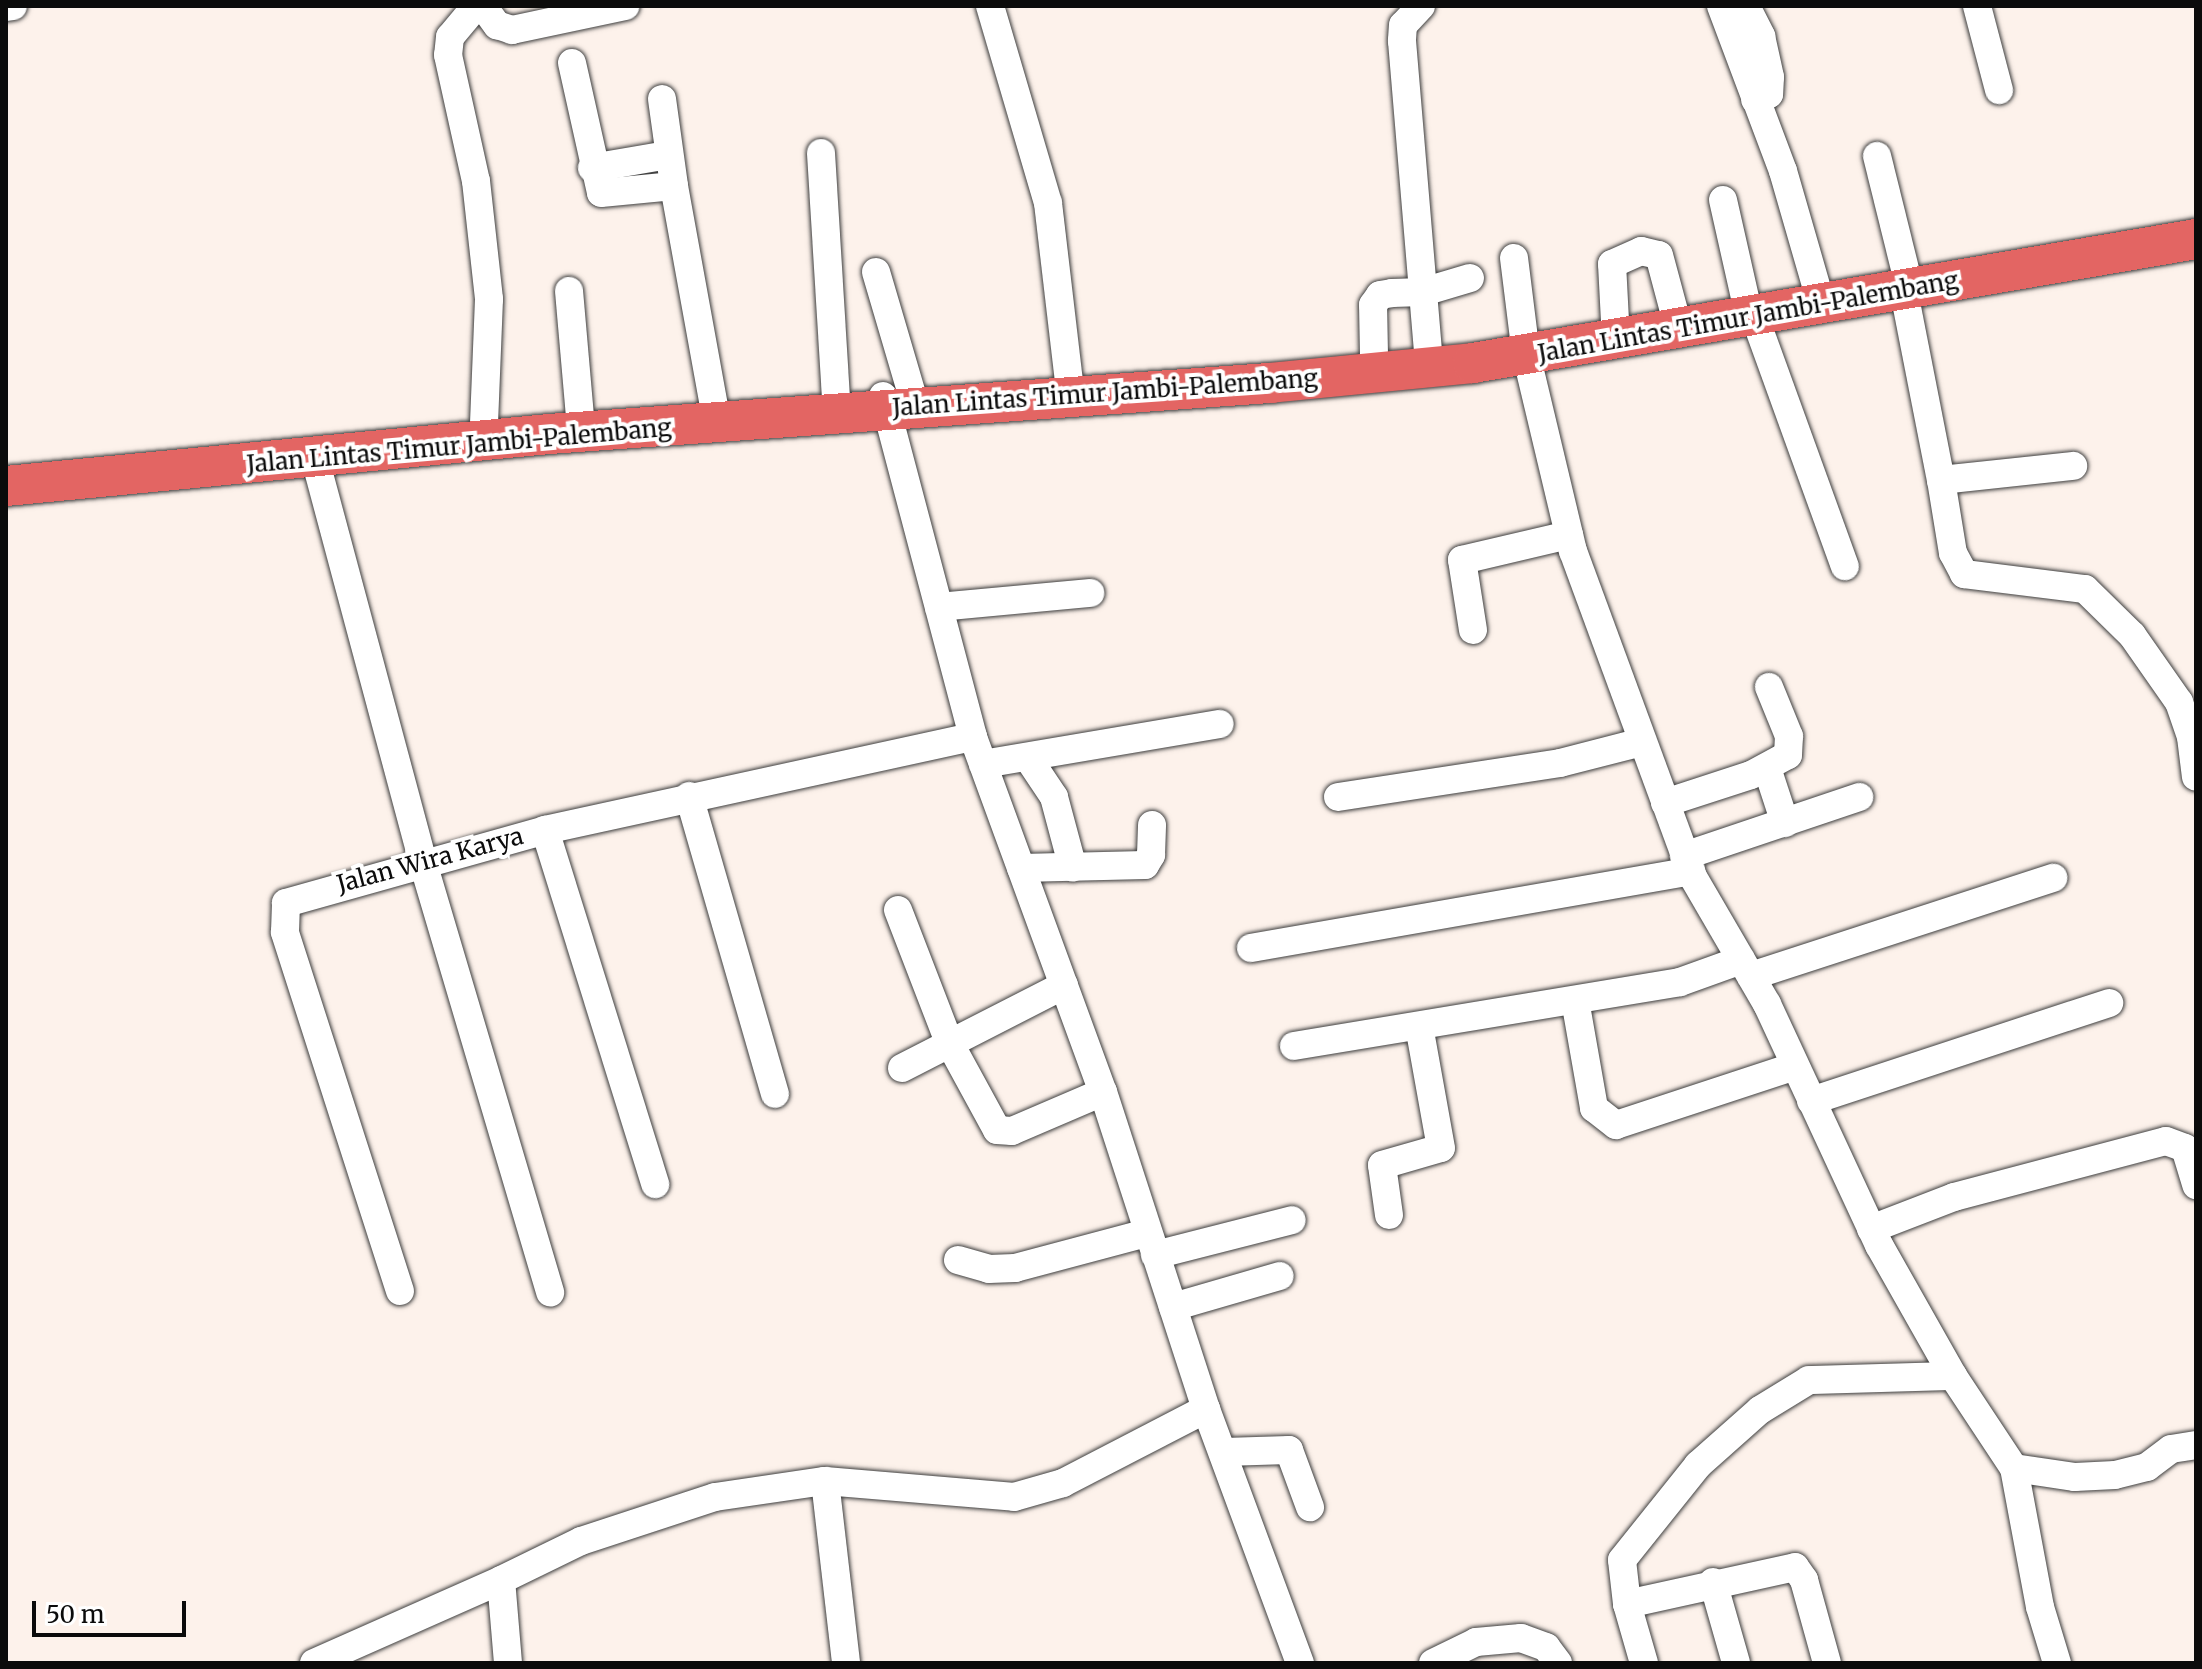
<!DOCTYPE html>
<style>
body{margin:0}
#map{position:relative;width:2202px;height:1669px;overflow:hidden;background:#fdf2eb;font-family:Merriweather,serif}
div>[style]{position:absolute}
.roads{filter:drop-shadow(0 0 2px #3e3e3e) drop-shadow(0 0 2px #3e3e3e)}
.minor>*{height:28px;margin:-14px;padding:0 14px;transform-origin:14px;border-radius:14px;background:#fff}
.highway>*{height:40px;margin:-20px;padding:0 20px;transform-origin:20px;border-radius:20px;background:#e36563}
span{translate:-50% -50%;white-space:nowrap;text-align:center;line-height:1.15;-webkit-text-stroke:8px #fff;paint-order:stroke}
.street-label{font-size:24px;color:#0b0b0b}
.frame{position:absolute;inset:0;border:8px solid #0b0b0b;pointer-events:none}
.scale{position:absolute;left:32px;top:1601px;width:154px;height:36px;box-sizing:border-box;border:4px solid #0b0b0b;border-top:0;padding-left:10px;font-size:24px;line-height:28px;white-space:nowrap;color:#0b0b0b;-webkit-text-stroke:6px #fff;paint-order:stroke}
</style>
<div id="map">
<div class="roads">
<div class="minor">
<i style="left:476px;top:6px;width:40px;rotate:130deg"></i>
<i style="left:450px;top:37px;width:18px;rotate:96deg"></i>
<i style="left:448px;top:55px;width:129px;rotate:77.5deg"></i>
<i style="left:476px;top:181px;width:119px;rotate:83.7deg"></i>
<i style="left:489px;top:299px;width:126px;rotate:92.3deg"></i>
<i style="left:483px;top:6px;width:24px;rotate:54deg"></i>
<i style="left:497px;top:25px;width:16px;rotate:18deg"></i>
<i style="left:512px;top:30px;width:116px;rotate:-12deg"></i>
<i style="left:990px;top:6px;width:205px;rotate:73.6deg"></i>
<i style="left:1048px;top:203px;width:179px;rotate:83.3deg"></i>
<i style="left:1421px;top:6px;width:26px;rotate:133deg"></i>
<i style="left:1403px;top:25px;width:16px;rotate:94deg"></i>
<i style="left:1402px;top:41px;width:252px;rotate:85.2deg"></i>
<i style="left:1423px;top:292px;width:49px;rotate:-16.6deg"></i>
<i style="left:1721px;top:6px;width:176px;rotate:69.4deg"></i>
<i style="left:1783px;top:171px;width:119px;rotate:73.9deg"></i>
<i style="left:1746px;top:6px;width:34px;rotate:63deg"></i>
<i style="left:1761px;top:36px;width:42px;rotate:77.6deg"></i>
<i style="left:1770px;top:77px;width:17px;rotate:93deg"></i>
<i style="left:1769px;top:94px;width:15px;rotate:157deg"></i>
<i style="left:1977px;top:6px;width:87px;rotate:75.3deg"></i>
<i style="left:6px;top:7px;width:7px;rotate:-8deg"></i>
<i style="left:572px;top:63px;width:133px;rotate:77.4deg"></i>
<i style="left:601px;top:193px;width:73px;rotate:-5.5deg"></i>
<i style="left:674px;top:186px;width:224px;rotate:79.7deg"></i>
<i style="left:662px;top:99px;width:88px;rotate:82.1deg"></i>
<i style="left:821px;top:153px;width:246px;rotate:86.5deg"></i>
<i style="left:1877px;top:156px;width:116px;rotate:76.1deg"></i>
<i style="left:592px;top:168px;width:77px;rotate:-9.7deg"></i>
<i style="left:1723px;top:200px;width:100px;rotate:77.3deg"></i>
<i style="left:1514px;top:258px;width:97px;rotate:82.9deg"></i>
<i style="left:1526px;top:354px;width:203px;rotate:76.6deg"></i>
<i style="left:1573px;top:551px;width:347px;rotate:69.8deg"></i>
<i style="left:1693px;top:877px;width:147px;rotate:59.8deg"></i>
<i style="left:1767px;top:1004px;width:266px;rotate:65.1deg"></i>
<i style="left:1879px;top:1245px;width:150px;rotate:60.5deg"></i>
<i style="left:1953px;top:1376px;width:110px;rotate:56.5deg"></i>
<i style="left:2014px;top:1468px;width:62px;rotate:8.4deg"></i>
<i style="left:2075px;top:1477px;width:40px;rotate:-2.9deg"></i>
<i style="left:2115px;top:1475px;width:33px;rotate:-14deg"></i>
<i style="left:2147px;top:1467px;width:30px;rotate:-37deg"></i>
<i style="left:2171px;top:1449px;width:25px;rotate:-9deg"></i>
<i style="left:876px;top:272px;width:127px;rotate:73.6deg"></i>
<i style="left:569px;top:291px;width:127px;rotate:85deg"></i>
<i style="left:1904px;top:292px;width:192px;rotate:78.9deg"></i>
<i style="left:1941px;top:480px;width:133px;rotate:-6.1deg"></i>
<i style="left:1755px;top:318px;width:264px;rotate:70.1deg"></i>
<i style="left:1615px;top:321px;width:57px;rotate:-93deg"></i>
<i style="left:1612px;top:264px;width:32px;rotate:-24deg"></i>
<i style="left:1641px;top:251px;width:18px;rotate:13deg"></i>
<i style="left:1659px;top:255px;width:58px;rotate:75deg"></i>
<i style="left:1374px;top:355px;width:50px;rotate:-91.1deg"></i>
<i style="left:1373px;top:305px;width:12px;rotate:-55deg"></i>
<i style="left:1380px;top:295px;width:12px;rotate:-9deg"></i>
<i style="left:1392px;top:293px;width:31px;rotate:-2deg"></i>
<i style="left:1423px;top:292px;width:59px;rotate:85.2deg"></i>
<i style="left:883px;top:396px;width:353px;rotate:75.2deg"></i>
<i style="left:973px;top:737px;width:378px;rotate:69.9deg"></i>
<i style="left:1103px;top:1092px;width:333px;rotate:72deg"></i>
<i style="left:1206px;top:1409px;width:271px;rotate:69.7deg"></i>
<i style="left:315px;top:459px;width:418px;rotate:75deg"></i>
<i style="left:423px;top:863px;width:448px;rotate:73.5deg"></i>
<i style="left:1941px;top:480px;width:74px;rotate:80.7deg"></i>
<i style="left:1953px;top:553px;width:24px;rotate:62deg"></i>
<i style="left:1964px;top:574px;width:122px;rotate:7.1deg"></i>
<i style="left:2085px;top:589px;width:66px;rotate:44.4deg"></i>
<i style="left:2132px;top:635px;width:82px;rotate:55deg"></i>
<i style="left:2179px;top:702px;width:37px;rotate:71deg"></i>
<i style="left:2191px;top:737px;width:40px;rotate:82.9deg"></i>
<i style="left:939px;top:607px;width:152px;rotate:-5.3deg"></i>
<i style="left:1473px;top:630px;width:71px;rotate:-98.9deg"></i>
<i style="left:1462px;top:560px;width:110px;rotate:-13.2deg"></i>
<i style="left:1028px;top:758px;width:47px;rotate:56.3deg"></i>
<i style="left:1054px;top:797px;width:73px;rotate:75deg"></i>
<i style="left:983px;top:764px;width:240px;rotate:-9.6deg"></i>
<i style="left:1767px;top:768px;width:58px;rotate:71.9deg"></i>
<i style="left:689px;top:796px;width:310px;rotate:73.9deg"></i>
<i style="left:1338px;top:797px;width:225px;rotate:-8.7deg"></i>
<i style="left:1560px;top:763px;width:85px;rotate:-14.4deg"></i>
<i style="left:1665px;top:803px;width:90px;rotate:-18deg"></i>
<i style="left:1751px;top:775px;width:42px;rotate:-28.4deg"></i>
<i style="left:1788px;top:755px;width:19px;rotate:-87deg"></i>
<i style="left:1789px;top:736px;width:53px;rotate:-112.2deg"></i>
<i style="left:545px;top:830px;width:371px;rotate:72.7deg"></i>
<i style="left:1684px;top:856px;width:185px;rotate:-18.6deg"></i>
<i style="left:1021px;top:868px;width:124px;rotate:-1.4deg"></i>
<i style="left:1145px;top:865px;width:12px;rotate:-59deg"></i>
<i style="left:1151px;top:855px;width:30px;rotate:-88deg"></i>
<i style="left:898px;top:910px;width:142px;rotate:68.9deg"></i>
<i style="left:949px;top:1042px;width:100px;rotate:61.4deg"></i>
<i style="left:997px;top:1130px;width:15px;rotate:4deg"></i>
<i style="left:1012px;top:1131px;width:99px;rotate:-23.2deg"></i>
<i style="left:1251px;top:948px;width:447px;rotate:-9.9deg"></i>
<i style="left:1751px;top:976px;width:318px;rotate:-18deg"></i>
<i style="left:1575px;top:1000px;width:110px;rotate:80deg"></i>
<i style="left:1594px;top:1108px;width:28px;rotate:38deg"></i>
<i style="left:1616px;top:1125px;width:188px;rotate:-18.2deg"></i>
<i style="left:1294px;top:1046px;width:391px;rotate:-9.4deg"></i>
<i style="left:1680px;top:982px;width:65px;rotate:-19.8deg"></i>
<i style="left:902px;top:1068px;width:182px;rotate:-27.1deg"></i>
<i style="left:1811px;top:1101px;width:314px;rotate:-18.2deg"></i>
<i style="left:1389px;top:1215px;width:50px;rotate:-98deg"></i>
<i style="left:1382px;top:1165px;width:61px;rotate:-16.1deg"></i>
<i style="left:1441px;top:1148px;width:124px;rotate:-100.2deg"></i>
<i style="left:1871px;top:1229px;width:89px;rotate:-21.1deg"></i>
<i style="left:1954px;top:1197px;width:219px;rotate:-14.8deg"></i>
<i style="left:2166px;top:1141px;width:20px;rotate:20deg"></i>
<i style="left:2185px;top:1148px;width:39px;rotate:73deg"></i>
<i style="left:1155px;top:1255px;width:141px;rotate:-14.3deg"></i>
<i style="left:958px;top:1260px;width:32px;rotate:16deg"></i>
<i style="left:989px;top:1269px;width:26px;rotate:-2deg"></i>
<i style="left:1015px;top:1268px;width:137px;rotate:-14.9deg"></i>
<i style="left:400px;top:1291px;width:377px;rotate:-107.8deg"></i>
<i style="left:285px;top:932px;width:29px;rotate:-88deg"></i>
<i style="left:286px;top:903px;width:269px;rotate:-15.7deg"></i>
<i style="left:545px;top:830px;width:438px;rotate:-12.3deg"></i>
<i style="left:1173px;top:1307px;width:111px;rotate:-16.2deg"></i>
<i style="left:1224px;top:1452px;width:65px;rotate:-1.8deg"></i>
<i style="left:1289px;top:1450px;width:61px;rotate:69.8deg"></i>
<i style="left:2014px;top:1468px;width:141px;rotate:79.4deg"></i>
<i style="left:2040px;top:1607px;width:59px;rotate:73.1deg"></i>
<i style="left:825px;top:1481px;width:183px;rotate:83.4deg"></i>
<i style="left:1713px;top:1582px;width:84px;rotate:74.1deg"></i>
<i style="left:1627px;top:1604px;width:172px;rotate:-12.4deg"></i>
<i style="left:1795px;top:1567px;width:16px;rotate:55deg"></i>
<i style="left:1804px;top:1580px;width:86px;rotate:74.5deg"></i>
<i style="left:314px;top:1663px;width:205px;rotate:-23.9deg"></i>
<i style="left:508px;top:1663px;width:83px;rotate:-94.8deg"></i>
<i style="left:501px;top:1580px;width:89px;rotate:-26deg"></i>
<i style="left:581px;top:1541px;width:141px;rotate:-18.2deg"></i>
<i style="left:715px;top:1497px;width:111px;rotate:-8.3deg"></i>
<i style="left:825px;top:1481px;width:190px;rotate:4.8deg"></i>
<i style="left:1014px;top:1497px;width:51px;rotate:-15.9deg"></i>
<i style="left:1063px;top:1483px;width:161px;rotate:-27.4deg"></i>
<i style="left:1433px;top:1663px;width:48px;rotate:-26deg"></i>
<i style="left:1476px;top:1642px;width:45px;rotate:-5.1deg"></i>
<i style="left:1521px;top:1638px;width:27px;rotate:20deg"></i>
<i style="left:1546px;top:1647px;width:20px;rotate:53deg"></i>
<i style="left:1644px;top:1663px;width:61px;rotate:-106.1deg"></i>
<i style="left:1627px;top:1604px;width:44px;rotate:-96.5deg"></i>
<i style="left:1622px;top:1560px;width:122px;rotate:-51.3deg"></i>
<i style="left:1698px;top:1465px;width:83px;rotate:-41.6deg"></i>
<i style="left:1760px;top:1410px;width:57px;rotate:-31.5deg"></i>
<i style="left:1809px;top:1380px;width:144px;rotate:-1.6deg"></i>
</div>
<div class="highway">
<i style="left:6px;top:486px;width:545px;rotate:-5.47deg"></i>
<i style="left:549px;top:434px;width:723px;rotate:-4.05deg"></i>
<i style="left:1270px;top:383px;width:204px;rotate:-5.6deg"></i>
<i style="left:1473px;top:363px;width:734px;rotate:-9.73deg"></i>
</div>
</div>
<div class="street-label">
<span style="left:1748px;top:317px;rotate:-10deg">Jalan Lintas Timur Jambi-Palembang</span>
<span style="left:1105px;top:393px;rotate:-4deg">Jalan Lintas Timur Jambi-Palembang</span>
<span style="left:459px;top:446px;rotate:-5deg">Jalan Lintas Timur Jambi-Palembang</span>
<span style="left:430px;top:860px;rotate:-15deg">Jalan Wira Karya</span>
</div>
<div class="frame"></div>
<div class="scale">50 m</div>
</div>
